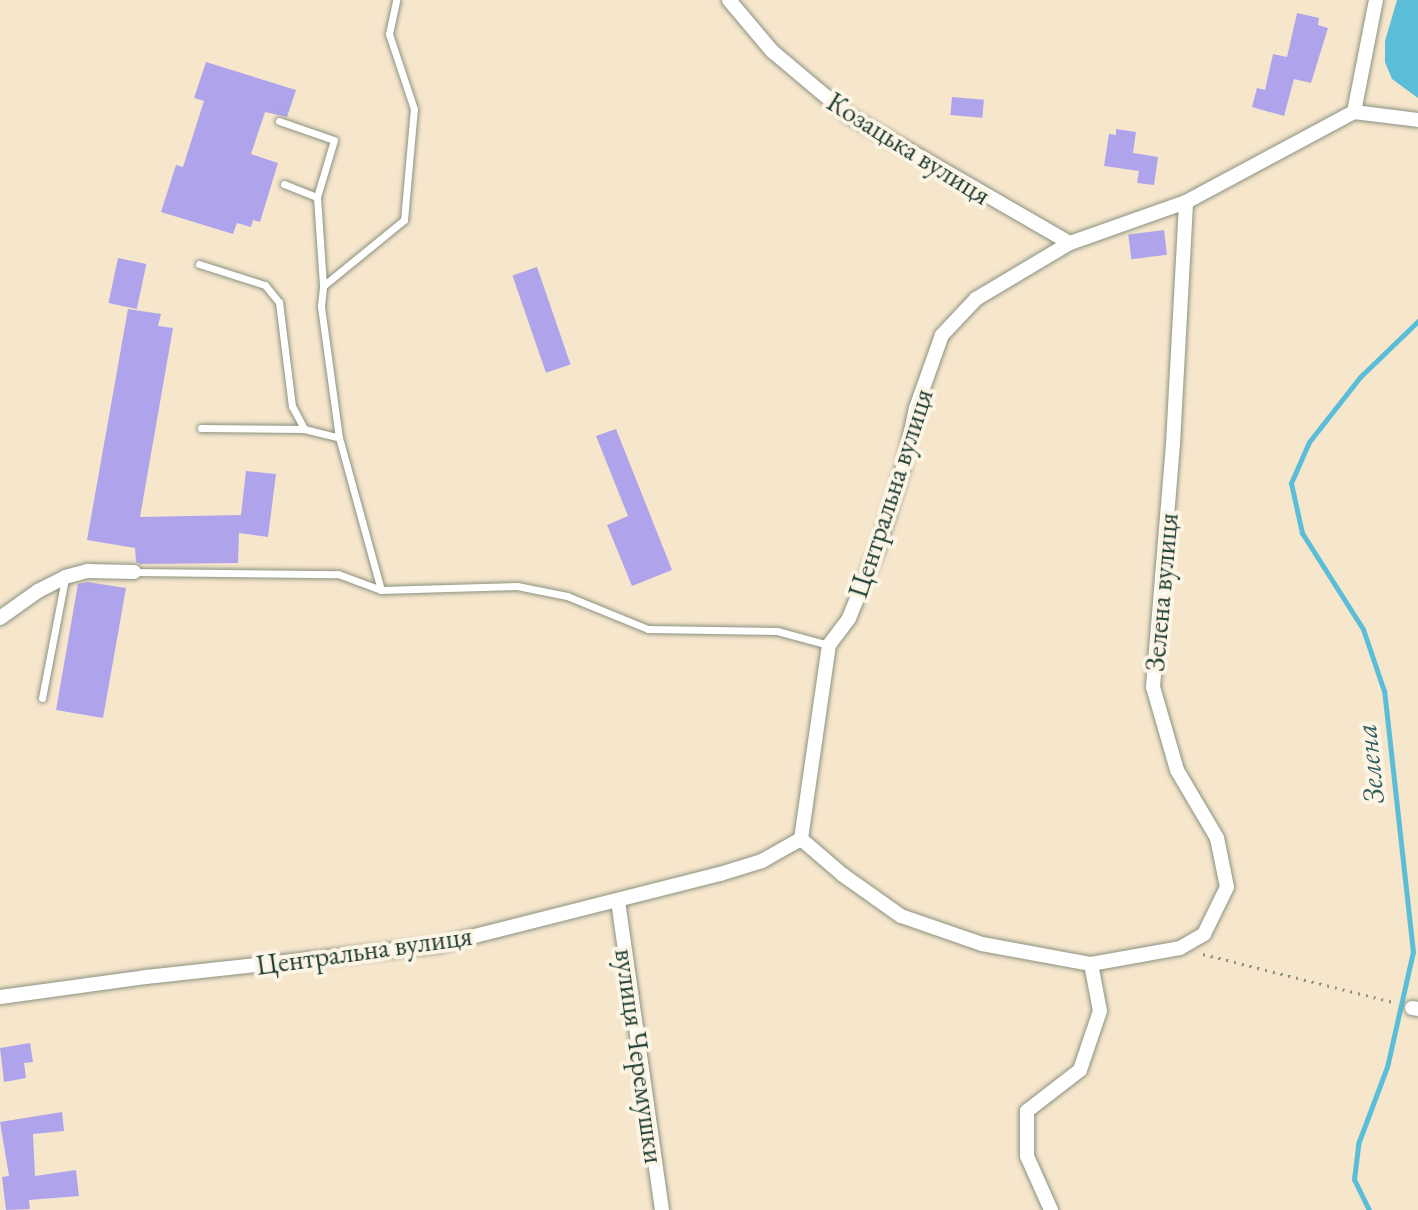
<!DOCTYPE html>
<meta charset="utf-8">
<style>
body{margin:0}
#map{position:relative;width:1418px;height:1210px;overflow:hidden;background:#f6e6cc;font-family:"EB Garamond",serif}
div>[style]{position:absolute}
.water>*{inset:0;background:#5bbed9}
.stream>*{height:5px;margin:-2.5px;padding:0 2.5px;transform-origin:2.5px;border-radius:2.5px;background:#5bbed9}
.building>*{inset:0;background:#afa4eb;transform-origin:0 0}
.path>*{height:3px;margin-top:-1.5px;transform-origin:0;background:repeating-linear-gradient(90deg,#8a9280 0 2px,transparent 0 8px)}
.roads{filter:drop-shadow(0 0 2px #8a9280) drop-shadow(0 0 2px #8a9280)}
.service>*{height:7px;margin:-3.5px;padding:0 3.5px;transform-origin:3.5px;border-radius:3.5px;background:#fff}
.minor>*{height:14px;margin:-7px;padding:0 7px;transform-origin:7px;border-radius:7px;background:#fff}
span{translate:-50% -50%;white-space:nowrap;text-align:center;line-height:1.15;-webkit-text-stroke:8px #fcf5e5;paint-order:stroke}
.street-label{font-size:28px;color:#1f3d34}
.water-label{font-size:30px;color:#2e5d5d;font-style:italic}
</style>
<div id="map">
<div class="water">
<i style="clip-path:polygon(1397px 0,1418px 0,1418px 98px,1392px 79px,1385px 62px,1385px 41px)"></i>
</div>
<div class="stream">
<i style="left:1369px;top:1210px;width:34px;rotate:-116deg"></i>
<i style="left:1354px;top:1179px;width:35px;rotate:-83deg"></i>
<i style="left:1358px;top:1144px;width:82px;rotate:-69.4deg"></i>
<i style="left:1387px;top:1067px;width:118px;rotate:-77.3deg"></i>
<i style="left:1413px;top:952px;width:263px;rotate:-96.3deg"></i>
<i style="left:1384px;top:691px;width:65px;rotate:-108.7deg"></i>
<i style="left:1363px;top:629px;width:114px;rotate:-122.4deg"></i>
<i style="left:1302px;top:533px;width:51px;rotate:-102.4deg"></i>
<i style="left:1291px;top:483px;width:45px;rotate:-66.3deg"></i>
<i style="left:1309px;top:442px;width:83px;rotate:-51.9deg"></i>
<i style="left:1360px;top:377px;width:81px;rotate:-44deg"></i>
</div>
<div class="building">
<i style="clip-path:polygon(1297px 13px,1319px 18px,1318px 25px,1328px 28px,1311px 83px,1294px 79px,1284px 116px,1252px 107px,1257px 88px,1265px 90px,1273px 54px,1287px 57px)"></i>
<i style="clip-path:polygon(206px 62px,296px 90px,287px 117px,265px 112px,251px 154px,278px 163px,260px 222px,253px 220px,251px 227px,237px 223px,233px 234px,161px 212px,176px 165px,183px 167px,204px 101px,194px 98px)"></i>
<i style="left:952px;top:97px;width:32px;height:18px;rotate:5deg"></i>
<i style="clip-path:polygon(1116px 129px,1136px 132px,1133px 153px,1158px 157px,1154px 185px,1137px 183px,1139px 171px,1104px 166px,1109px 134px,1116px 135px)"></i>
<i style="left:1164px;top:230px;width:25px;height:36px;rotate:83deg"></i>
<i style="left:118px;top:258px;width:29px;height:46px;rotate:12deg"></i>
<i style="left:537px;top:267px;width:103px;height:26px;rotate:71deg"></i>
<i style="clip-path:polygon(128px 309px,161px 314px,158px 326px,173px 328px,140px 517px,241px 515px,246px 471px,276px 474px,268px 537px,239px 533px,238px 563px,140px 564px,136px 562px,135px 548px,87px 540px)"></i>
<i style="clip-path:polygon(616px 429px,672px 570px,632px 586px,607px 525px,628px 516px,596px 436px)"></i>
<i style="clip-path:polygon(87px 582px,126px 588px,103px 718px,56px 710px,78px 584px)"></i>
<i style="clip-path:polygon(30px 1043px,33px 1062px,24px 1063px,26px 1078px,4px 1082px,0 1048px)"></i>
<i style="clip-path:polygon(62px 1112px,64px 1131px,33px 1134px,35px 1176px,76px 1170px,79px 1196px,29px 1200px,30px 1209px,6px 1210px,2px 1177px,9px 1176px,0 1122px)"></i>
</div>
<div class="path">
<i style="left:1203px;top:954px;width:200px;rotate:14.2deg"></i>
</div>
<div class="roads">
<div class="service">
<i style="left:279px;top:121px;width:58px;rotate:19.1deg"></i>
<i style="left:334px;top:140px;width:59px;rotate:106.6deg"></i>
<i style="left:284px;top:184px;width:35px;rotate:22deg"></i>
<i style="left:317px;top:197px;width:89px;rotate:86.1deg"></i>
<i style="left:199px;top:264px;width:69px;rotate:17.7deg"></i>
<i style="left:265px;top:285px;width:22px;rotate:51deg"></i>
<i style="left:279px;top:302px;width:105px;rotate:82.9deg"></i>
<i style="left:292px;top:406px;width:26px;rotate:62deg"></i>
<i style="left:201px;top:428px;width:103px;rotate:0.6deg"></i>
<i style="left:304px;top:429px;width:36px;rotate:14deg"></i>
<i style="left:134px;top:572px;width:204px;rotate:0.6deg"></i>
<i style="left:338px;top:574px;width:46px;rotate:20.4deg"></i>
<i style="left:381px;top:590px;width:136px;rotate:-1.7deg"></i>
<i style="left:517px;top:586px;width:51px;rotate:11.3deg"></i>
<i style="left:567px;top:596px;width:87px;rotate:22.2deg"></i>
<i style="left:648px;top:629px;width:129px;rotate:0.9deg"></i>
<i style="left:777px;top:631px;width:54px;rotate:15.1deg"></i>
<i style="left:381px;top:590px;width:158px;rotate:-105.4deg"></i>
<i style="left:339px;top:438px;width:133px;rotate:-97.8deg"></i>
<i style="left:321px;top:306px;width:20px;rotate:-84deg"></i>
<i style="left:323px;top:286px;width:104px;rotate:-39.2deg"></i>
<i style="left:404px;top:220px;width:111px;rotate:-84.9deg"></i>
<i style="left:414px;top:109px;width:79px;rotate:-108.4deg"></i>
<i style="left:389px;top:34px;width:35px;rotate:-78deg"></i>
<i style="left:42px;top:698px;width:121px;rotate:-79.1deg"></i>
</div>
<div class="minor">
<i style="left:729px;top:0;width:67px;rotate:49.9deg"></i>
<i style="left:772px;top:51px;width:99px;rotate:40.1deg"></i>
<i style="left:848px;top:115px;width:256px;rotate:30deg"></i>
<i style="left:1354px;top:112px;width:114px;rotate:-78.9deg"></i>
<i style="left:0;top:618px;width:47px;rotate:-35.4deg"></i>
<i style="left:38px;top:591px;width:30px;rotate:-27deg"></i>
<i style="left:65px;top:577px;width:24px;rotate:-15deg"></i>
<i style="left:88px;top:571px;width:46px;rotate:1.2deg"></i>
<i style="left:801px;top:839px;width:55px;rotate:40.6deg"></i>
<i style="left:843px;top:875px;width:71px;rotate:35.3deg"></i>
<i style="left:901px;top:916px;width:86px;rotate:19.1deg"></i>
<i style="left:982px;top:944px;width:111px;rotate:10.4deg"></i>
<i style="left:1091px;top:964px;width:90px;rotate:-10.2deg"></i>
<i style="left:1180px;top:948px;width:28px;rotate:-30deg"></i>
<i style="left:1204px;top:934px;width:52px;rotate:-63.9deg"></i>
<i style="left:1227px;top:887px;width:50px;rotate:-101.5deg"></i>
<i style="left:1217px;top:838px;width:79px;rotate:-120.5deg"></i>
<i style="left:1177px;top:770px;width:86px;rotate:-106.1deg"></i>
<i style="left:1153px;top:687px;width:244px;rotate:-85.3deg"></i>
<i style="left:1173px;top:444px;width:242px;rotate:-86.9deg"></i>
<i style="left:801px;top:839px;width:196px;rotate:-81.8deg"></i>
<i style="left:829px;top:645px;width:34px;rotate:-53deg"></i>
<i style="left:849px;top:618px;width:79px;rotate:-67.7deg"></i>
<i style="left:879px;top:545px;width:85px;rotate:-72.8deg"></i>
<i style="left:904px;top:464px;width:57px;rotate:-77.9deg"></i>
<i style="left:916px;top:408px;width:77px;rotate:-70.4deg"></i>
<i style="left:942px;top:335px;width:50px;rotate:-46.6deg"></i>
<i style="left:976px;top:299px;width:109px;rotate:-30.8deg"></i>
<i style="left:1070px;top:243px;width:123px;rotate:-19.5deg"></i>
<i style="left:1186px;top:202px;width:191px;rotate:-28.2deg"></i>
<i style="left:1354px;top:112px;width:64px;rotate:7.1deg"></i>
<i style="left:618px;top:901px;width:312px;rotate:81.9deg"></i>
<i style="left:0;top:997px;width:147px;rotate:-7.8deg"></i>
<i style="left:146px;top:977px;width:295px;rotate:-6.2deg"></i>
<i style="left:439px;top:945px;width:290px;rotate:-14.2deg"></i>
<i style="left:720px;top:874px;width:44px;rotate:-17.2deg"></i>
<i style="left:762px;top:861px;width:45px;rotate:-29.4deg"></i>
<i style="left:1412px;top:1008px;width:6px;rotate:9deg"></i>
<i style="left:1051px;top:1210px;width:59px;rotate:-114deg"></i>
<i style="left:1027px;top:1156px;width:45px;rotate:-90deg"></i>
<i style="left:1027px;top:1111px;width:67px;rotate:-37.7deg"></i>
<i style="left:1080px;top:1070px;width:62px;rotate:-71.3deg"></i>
<i style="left:1100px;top:1011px;width:48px;rotate:-100.8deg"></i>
</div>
</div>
<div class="street-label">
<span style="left:909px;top:148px;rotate:32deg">Козацька вулиця</span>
<span style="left:890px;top:493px;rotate:-72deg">Центральна вулиця</span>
<span style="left:1161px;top:592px;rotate:-85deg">Зелена вулиця</span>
<span style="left:364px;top:950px;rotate:-8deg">Центральна вулиця</span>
<span style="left:640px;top:1056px;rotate:82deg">вулиця Черемушки</span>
</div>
<div class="water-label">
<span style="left:1370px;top:764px;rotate:-96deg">Зелена</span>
</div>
</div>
